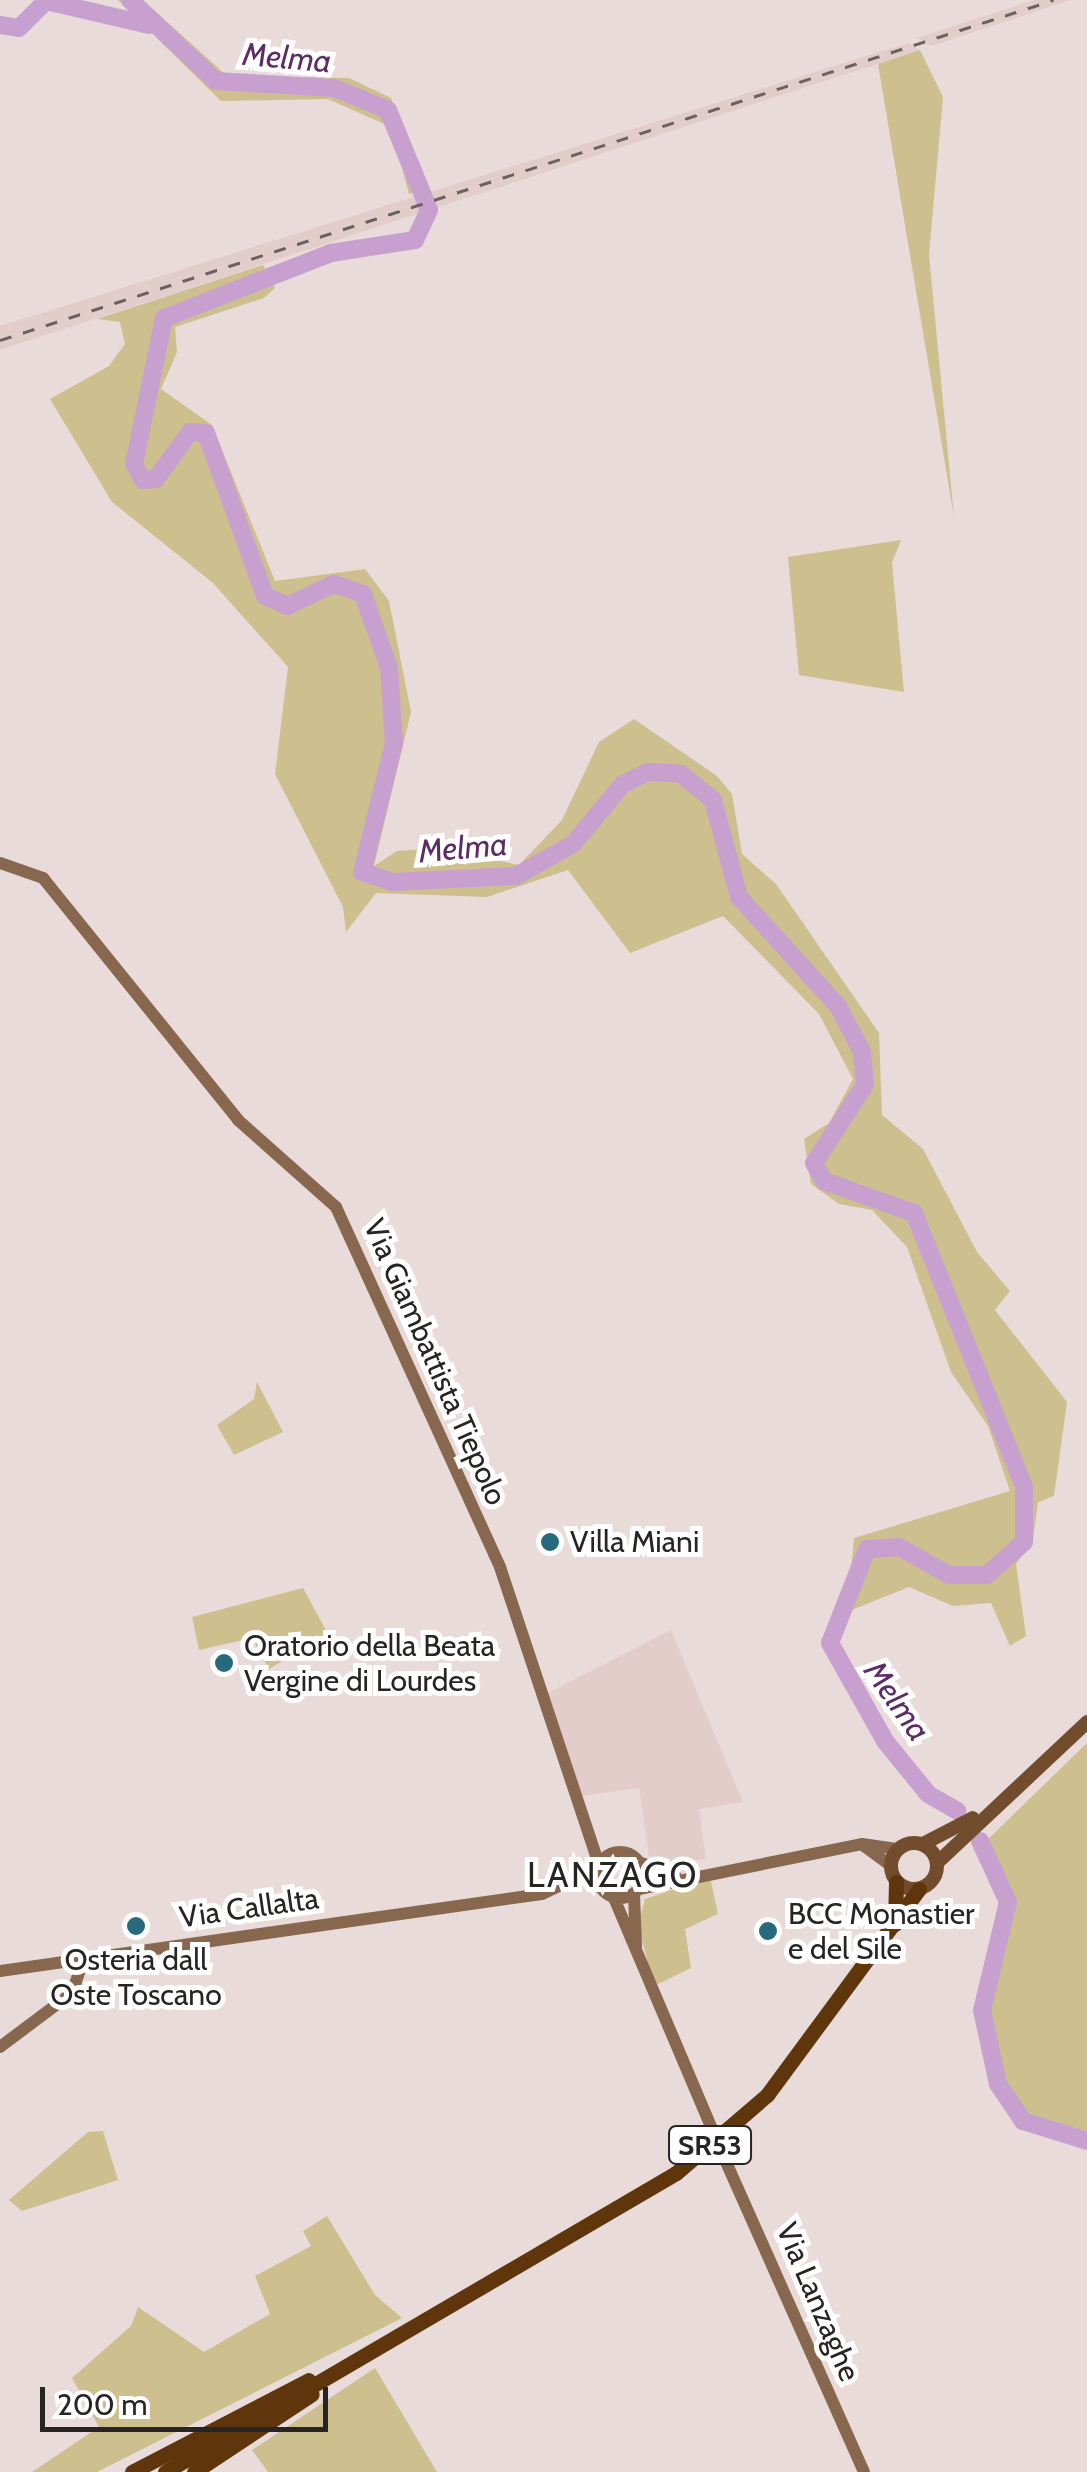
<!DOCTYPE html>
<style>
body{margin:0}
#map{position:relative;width:1087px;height:2472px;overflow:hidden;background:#e8dbda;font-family:Cabin,sans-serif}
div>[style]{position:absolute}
.built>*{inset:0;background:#e2cdca}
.green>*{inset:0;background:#cebf8f}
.river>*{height:18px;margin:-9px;padding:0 9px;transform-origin:9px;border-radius:9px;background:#c7a0d0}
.secondary>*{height:12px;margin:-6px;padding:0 6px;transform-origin:6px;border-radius:6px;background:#87684f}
.secondary>.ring{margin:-6px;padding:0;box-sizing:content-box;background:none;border:12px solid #87684f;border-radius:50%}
.primary>*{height:14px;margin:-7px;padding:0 7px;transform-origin:7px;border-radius:7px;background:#724d2d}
.primary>.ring{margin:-7px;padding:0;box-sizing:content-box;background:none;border:14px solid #724d2d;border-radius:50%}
.highway>*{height:15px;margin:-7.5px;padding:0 7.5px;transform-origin:7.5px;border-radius:7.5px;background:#5f350b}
.rail>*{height:2.5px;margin-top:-1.25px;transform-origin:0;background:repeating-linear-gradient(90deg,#6a6262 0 12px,transparent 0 24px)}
.dots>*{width:28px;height:28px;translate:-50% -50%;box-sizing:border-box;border:5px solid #fff;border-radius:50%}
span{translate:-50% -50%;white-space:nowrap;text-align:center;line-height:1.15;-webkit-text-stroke:10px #fff;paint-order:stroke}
.shield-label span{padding:2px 8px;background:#fff;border:2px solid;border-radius:8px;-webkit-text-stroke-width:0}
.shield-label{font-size:28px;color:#292424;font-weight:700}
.street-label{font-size:30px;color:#292424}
.poi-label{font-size:30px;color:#292424}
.left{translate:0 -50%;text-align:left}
.water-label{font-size:32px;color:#5c2c66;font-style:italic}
.quarter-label{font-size:35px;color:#292424;letter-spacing:2.5px}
.scale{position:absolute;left:40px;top:2387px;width:288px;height:45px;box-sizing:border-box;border:5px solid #292424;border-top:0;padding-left:12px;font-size:30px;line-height:35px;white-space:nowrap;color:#292424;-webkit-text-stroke:8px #fff;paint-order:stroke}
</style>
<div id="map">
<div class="built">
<i style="clip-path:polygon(1034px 0,1071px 0,931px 46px,917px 38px)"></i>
<i style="clip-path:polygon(908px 43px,920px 50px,0 350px,0 326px)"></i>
<i style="clip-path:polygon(671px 1630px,743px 1802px,699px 1809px,706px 1859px,668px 1863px,649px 1856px,639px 1788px,576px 1797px,548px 1693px)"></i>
</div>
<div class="green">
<i style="clip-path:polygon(118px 0,143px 0,227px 76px,349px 78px,391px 98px,424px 189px,409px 194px,391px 127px,328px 99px,221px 101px)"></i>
<i style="clip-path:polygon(920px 50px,943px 97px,929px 255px,954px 517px,878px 64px)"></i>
<i style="clip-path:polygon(263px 265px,275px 288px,264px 298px,175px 327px,177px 352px,161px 389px,212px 425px,275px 581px,365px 569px,389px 601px,411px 712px,374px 866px,397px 851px,438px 848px,519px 865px,562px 820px,599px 742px,634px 719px,717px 776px,732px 794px,742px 854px,776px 884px,879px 1033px,882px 1115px,923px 1149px,977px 1252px,1010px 1291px,995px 1310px,1067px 1402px,1054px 1496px,1038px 1502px,1033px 1541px,1016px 1564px,1026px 1636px,1010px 1646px,991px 1603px,953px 1606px,909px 1587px,834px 1617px,849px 1592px,854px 1538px,1010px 1491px,988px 1426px,951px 1372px,907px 1247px,872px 1210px,839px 1204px,811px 1184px,804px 1139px,829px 1123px,853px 1079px,819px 1014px,723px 916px,630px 953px,568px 870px,487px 897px,376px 893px,346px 932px,343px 907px,275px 774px,288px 667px,213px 583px,112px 502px,50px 399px,109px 366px,125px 344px,120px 322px,97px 319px)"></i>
<i style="clip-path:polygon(901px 540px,892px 563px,904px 692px,799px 675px,788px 557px)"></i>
<i style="clip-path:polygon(257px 1382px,283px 1432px,234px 1455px,217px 1425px,254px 1399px)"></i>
<i style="clip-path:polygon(303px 1588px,328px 1634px,269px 1669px,252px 1638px,199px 1650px,192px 1617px)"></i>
<i style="clip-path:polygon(1087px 1743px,1087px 2145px,1076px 2145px,1013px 2118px,981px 2047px,979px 2015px,1005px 1910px,982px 1845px)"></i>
<i style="clip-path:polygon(710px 1877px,718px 1914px,685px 1929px,691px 1968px,654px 1986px,638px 1925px,645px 1899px)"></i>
<i style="clip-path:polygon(103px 2131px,118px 2180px,22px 2211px,9px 2200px,88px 2132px)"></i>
<i style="clip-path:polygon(327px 2216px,375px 2295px,402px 2318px,97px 2472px,32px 2472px,99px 2427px,72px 2378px,131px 2326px,138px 2307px,204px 2352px,270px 2314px,255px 2276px,311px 2246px,303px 2231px)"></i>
<i style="clip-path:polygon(375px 2368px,437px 2472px,268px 2472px,252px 2450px)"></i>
</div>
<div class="river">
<i style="left:130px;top:0;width:118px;rotate:43.3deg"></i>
<i style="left:216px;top:81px;width:118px;rotate:3.4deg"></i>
<i style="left:334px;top:88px;width:58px;rotate:22.2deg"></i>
<i style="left:388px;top:110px;width:108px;rotate:67.7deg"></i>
<i style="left:429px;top:210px;width:33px;rotate:115deg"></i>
<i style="left:415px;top:240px;width:85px;rotate:171.2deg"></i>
<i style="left:331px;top:253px;width:179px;rotate:158.7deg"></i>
<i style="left:164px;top:318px;width:149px;rotate:101.6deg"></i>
<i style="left:134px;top:464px;width:18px;rotate:61deg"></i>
<i style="left:143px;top:480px;width:13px;rotate:-4deg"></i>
<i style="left:156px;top:479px;width:58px;rotate:-54.1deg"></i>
<i style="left:190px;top:432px;width:16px;rotate:4deg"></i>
<i style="left:206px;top:433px;width:173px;rotate:70.1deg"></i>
<i style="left:265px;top:596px;width:24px;rotate:24deg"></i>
<i style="left:287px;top:606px;width:52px;rotate:-25.1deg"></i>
<i style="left:334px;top:584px;width:31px;rotate:19deg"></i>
<i style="left:363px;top:594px;width:78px;rotate:70.6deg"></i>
<i style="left:389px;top:668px;width:75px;rotate:86.2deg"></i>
<i style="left:394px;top:743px;width:133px;rotate:103.9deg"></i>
<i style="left:362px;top:872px;width:32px;rotate:18deg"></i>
<i style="left:392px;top:882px;width:124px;rotate:-2.8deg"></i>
<i style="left:516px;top:876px;width:65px;rotate:-29.3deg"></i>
<i style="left:573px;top:844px;width:78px;rotate:-50.2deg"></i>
<i style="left:623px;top:784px;width:28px;rotate:-26deg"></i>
<i style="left:648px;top:772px;width:33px;rotate:3deg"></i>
<i style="left:681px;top:774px;width:41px;rotate:39.1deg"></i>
<i style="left:713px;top:800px;width:100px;rotate:75deg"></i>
<i style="left:739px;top:897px;width:147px;rotate:47.8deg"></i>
<i style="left:838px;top:1006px;width:52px;rotate:62.4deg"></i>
<i style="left:862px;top:1052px;width:33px;rotate:85deg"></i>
<i style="left:865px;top:1085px;width:93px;rotate:123.2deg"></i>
<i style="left:814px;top:1163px;width:21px;rotate:61deg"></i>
<i style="left:824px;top:1181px;width:96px;rotate:19.6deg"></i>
<i style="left:914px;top:1213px;width:295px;rotate:68.1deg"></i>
<i style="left:1024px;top:1487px;width:55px;rotate:90deg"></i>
<i style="left:1024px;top:1542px;width:50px;rotate:138.3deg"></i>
<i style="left:987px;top:1575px;width:38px;rotate:180deg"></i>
<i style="left:949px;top:1575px;width:57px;rotate:-150.8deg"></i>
<i style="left:899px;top:1547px;width:32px;rotate:176deg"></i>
<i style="left:867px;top:1549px;width:101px;rotate:111.5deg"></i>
<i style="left:830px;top:1643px;width:112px;rotate:60.7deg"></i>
<i style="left:885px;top:1741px;width:68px;rotate:50.9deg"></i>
<i style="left:928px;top:1794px;width:34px;rotate:30deg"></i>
<i style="left:0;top:25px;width:19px;rotate:9deg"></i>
<i style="left:19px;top:28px;width:38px;rotate:-45deg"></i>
<i style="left:46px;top:1px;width:106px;rotate:13.1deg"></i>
<i style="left:980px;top:1841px;width:67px;rotate:65.3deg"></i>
<i style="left:1008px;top:1902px;width:111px;rotate:103.5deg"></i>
<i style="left:982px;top:2010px;width:76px;rotate:77.8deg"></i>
<i style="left:998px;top:2084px;width:45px;rotate:56deg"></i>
<i style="left:1023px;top:2121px;width:67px;rotate:17.4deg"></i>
</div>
<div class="secondary">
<i style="left:0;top:863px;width:46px;rotate:19.2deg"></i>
<i style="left:43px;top:878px;width:311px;rotate:51.1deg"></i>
<i style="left:238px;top:1120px;width:131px;rotate:41.6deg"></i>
<i style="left:336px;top:1207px;width:396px;rotate:65.5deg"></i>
<i style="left:500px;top:1567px;width:313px;rotate:71.6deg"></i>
<i style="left:864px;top:1846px;width:32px;rotate:36deg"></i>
<i class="ring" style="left:597px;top:1852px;width:34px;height:34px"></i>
<i style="left:639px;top:1862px;width:39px;rotate:21deg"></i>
<i style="left:639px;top:1889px;width:227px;rotate:-11.4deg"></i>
<i style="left:862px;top:1844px;width:35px;rotate:8deg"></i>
<i style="left:634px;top:1894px;width:52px;rotate:87.8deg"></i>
<i style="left:614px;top:1898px;width:251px;rotate:67deg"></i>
<i style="left:0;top:1971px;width:547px;rotate:-8.09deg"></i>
<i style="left:542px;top:1894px;width:61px;rotate:-25.3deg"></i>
<i style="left:0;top:2047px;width:90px;rotate:-36.9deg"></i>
<i style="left:72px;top:1993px;width:36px;rotate:-71deg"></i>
<i style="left:722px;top:2153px;width:349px;rotate:66deg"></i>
</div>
<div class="primary">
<i class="ring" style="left:891px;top:1843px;width:32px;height:32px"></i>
<i style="left:923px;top:1844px;width:56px;rotate:-27.5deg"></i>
<i style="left:937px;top:1863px;width:206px;rotate:-43.2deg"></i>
</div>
<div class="highway">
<i style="left:895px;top:1924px;width:42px;rotate:-88.6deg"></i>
<i style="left:132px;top:2472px;width:199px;rotate:-27.5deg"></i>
<i style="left:165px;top:2472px;width:592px;rotate:-30.33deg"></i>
<i style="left:676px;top:2173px;width:120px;rotate:-40.6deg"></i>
<i style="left:767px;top:2095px;width:256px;rotate:-53.6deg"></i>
<i style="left:194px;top:2472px;width:141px;rotate:-33.5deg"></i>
</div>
<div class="rail">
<i style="left:0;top:340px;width:1107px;rotate:-17.89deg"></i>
</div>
<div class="dots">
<i style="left:550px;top:1542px;background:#286a7d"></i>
<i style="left:224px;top:1663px;background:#286a7d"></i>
<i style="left:136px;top:1926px;background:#286a7d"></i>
<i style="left:768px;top:1931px;background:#286a7d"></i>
</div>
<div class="shield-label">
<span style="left:710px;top:2145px">SR53</span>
</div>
<div class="street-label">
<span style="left:435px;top:1362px;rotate:66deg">Via Giambattista Tiepolo</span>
<span style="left:249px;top:1908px;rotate:-8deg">Via Callalta</span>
<span style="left:818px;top:2302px;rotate:67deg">Via Lanzaghe</span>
</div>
<div class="poi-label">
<span class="left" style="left:570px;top:1542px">Villa Miani</span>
<span class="left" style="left:244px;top:1663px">Oratorio della Beata<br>Vergine di Lourdes</span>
<span class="left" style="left:788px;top:1931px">BCC Monastier<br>e del Sile</span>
<span style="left:136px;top:1977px">Osteria dall<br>Oste Toscano</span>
</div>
<div class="water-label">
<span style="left:287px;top:58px;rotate:5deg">Melma</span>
<span style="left:463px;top:848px;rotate:-5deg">Melma</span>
<span style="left:897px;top:1701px;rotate:55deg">Melma</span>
</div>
<div class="quarter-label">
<span style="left:613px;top:1875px">LANZAGO</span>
</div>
<div class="scale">200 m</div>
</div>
